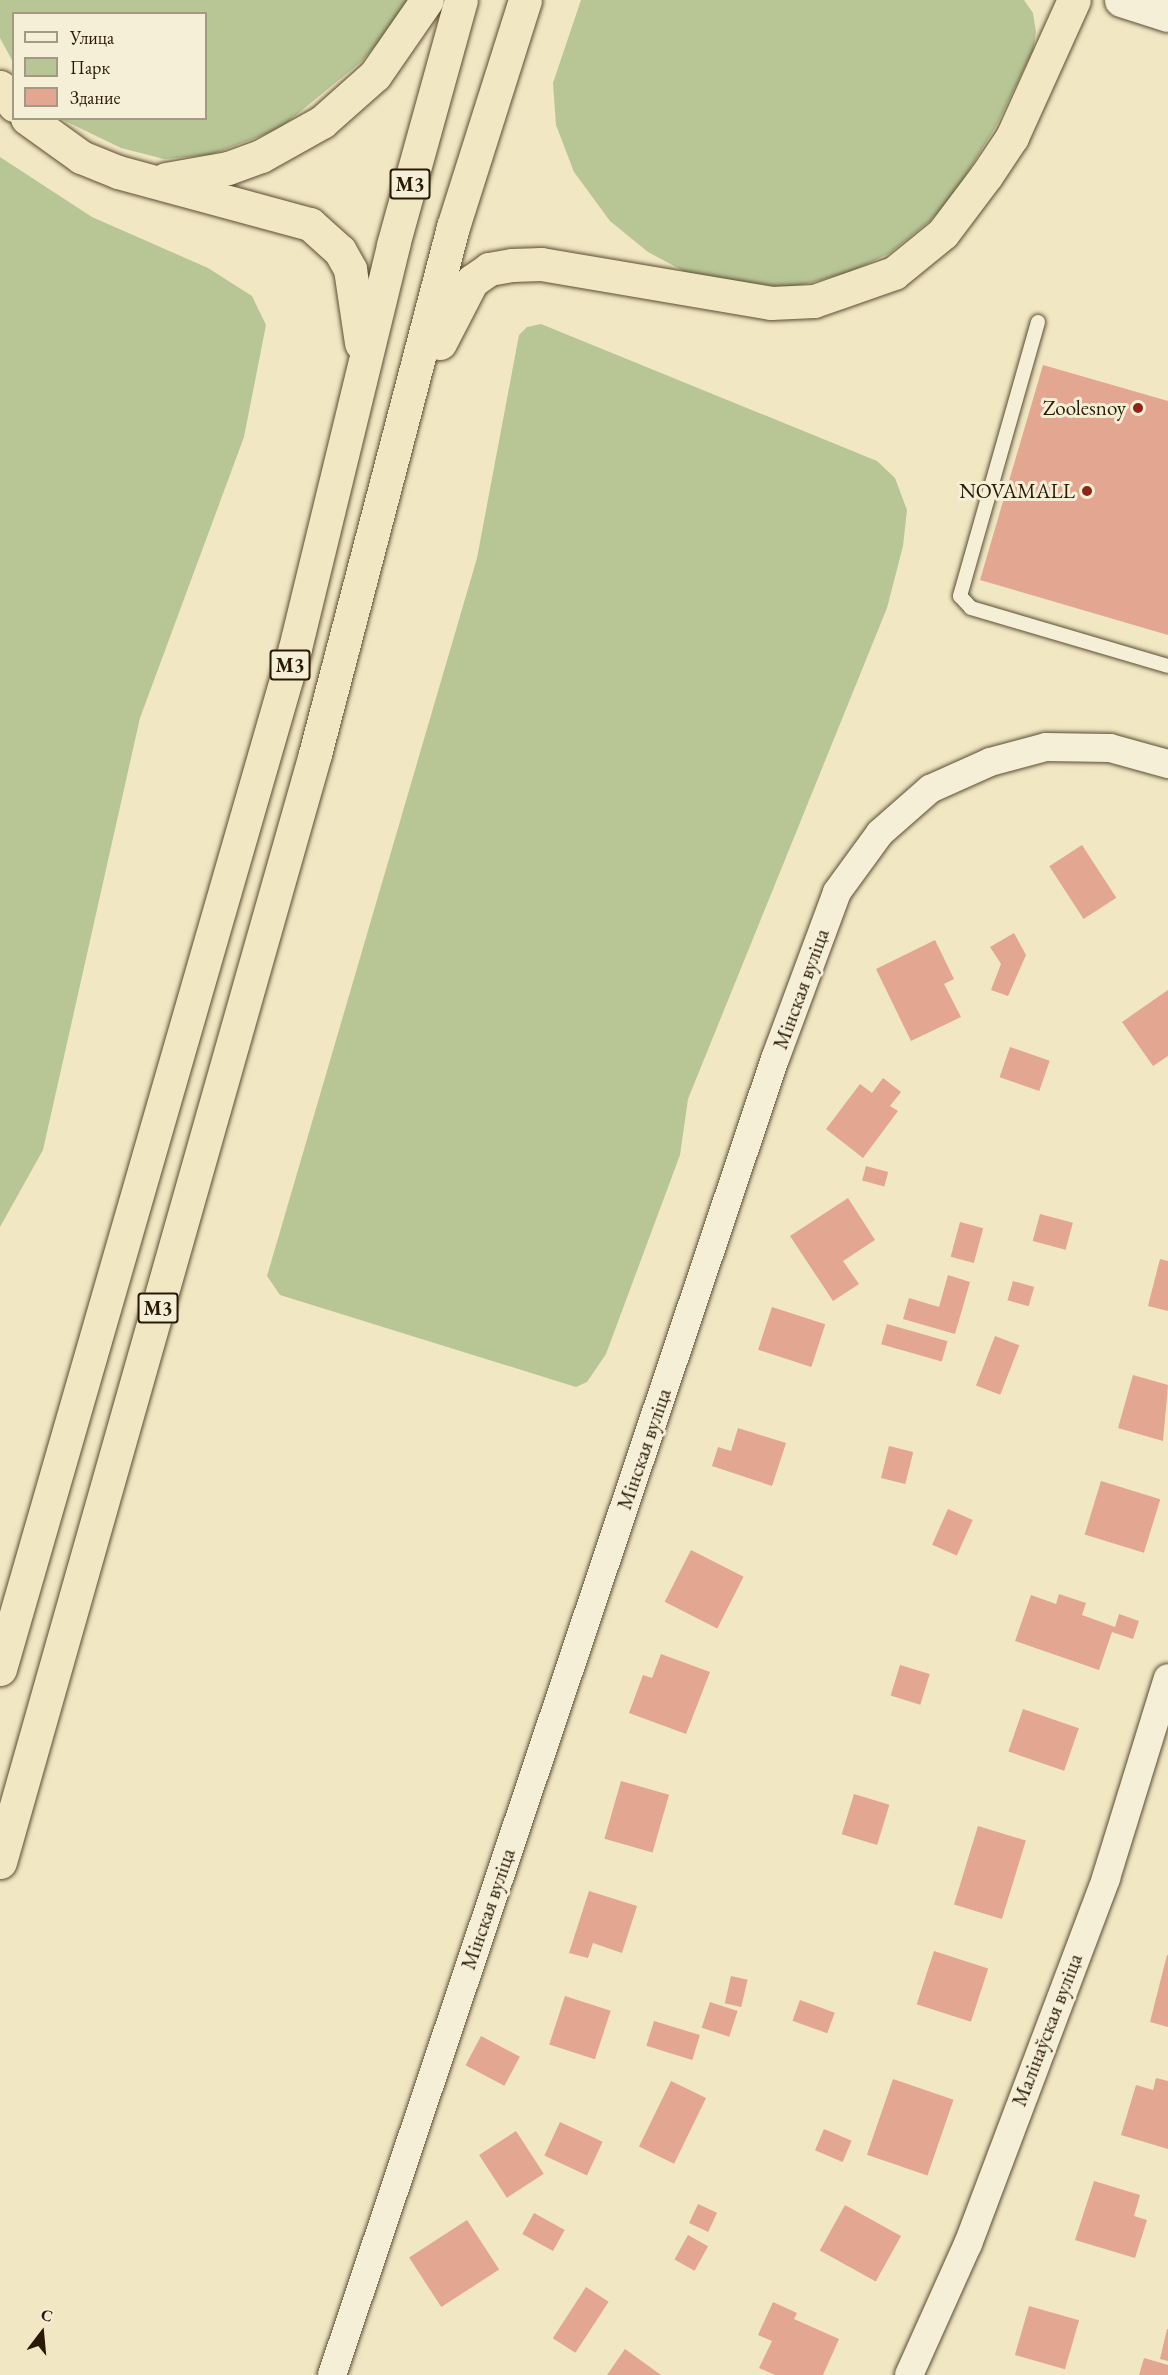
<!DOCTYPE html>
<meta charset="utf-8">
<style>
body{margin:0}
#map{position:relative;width:1168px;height:2375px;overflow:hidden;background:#f1e7c3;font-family:"EB Garamond",serif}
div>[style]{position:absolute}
.green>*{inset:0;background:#b8c695}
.building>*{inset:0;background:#e3a690;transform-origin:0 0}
.roads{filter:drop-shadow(0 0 2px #5c4d33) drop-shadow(0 0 2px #5c4d33)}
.service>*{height:14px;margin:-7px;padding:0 7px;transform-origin:7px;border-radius:7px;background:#f6efd8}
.minor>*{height:28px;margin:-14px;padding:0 14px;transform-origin:14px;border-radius:14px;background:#f6efd8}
.secondary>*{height:33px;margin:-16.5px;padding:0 16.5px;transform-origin:16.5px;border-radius:16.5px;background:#f6efd8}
.trunk>*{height:33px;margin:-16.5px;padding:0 16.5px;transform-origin:16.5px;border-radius:16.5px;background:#f1e7c3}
.dots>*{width:16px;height:16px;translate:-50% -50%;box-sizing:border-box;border:3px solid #f6efd8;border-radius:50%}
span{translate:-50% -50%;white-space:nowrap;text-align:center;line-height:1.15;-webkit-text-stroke:6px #f6efd8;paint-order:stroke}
.shield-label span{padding:2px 4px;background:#f6efd8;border:2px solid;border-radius:4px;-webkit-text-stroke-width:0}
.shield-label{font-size:20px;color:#2a1a03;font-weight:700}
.poi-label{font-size:21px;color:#2a1a03}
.right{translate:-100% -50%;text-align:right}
.street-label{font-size:21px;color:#2a1a03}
.legend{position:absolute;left:12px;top:12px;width:195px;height:108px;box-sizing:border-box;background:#f6efd8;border:2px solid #a49a83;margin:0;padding:8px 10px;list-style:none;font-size:18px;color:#2a1a03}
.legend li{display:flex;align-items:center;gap:12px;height:30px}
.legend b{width:30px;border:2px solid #a49a83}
.north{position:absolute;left:12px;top:2303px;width:60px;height:60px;-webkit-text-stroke:4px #f6efd8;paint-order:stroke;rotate:16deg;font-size:16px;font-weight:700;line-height:24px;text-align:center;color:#2a1a03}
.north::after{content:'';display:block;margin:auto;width:21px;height:27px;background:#2a1a03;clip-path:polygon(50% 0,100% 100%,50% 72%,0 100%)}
</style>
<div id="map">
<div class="green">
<i style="clip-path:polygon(0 0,416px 0,362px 61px,279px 129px,210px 155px,164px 159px,121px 148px,61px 119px,206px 118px,206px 14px,14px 14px,13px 62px,0 38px)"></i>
<i style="clip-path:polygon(581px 0,1024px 0,1033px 13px,1036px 32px,1033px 51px,996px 126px,953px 196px,932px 219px,890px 253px,848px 273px,785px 289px,689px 274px,648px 252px,610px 221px,574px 172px,556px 125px,553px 83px)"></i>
<i style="clip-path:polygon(0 157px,92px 217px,208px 268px,252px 296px,266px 325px,244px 437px,140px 718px,43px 1150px,0 1227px)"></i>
<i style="clip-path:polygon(541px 324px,877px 461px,895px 478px,907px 510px,903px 546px,887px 608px,688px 1099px,680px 1155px,606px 1354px,587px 1382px,576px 1387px,280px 1295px,267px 1276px,477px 558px,519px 335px,527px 327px)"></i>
</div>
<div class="building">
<i style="clip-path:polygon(1043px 365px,1168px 401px,1168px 635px,980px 580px)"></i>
<i style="left:1082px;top:845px;width:63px;height:39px;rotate:57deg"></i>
<i style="clip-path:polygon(1014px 933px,1026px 955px,1008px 996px,991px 990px,1001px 964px,990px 947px)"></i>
<i style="clip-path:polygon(935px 940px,954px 979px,944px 984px,961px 1017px,911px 1041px,876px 969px)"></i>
<i style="clip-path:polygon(1168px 990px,1168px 1056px,1153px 1066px,1122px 1022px)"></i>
<i style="left:1010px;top:1047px;width:42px;height:32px;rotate:19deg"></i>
<i style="clip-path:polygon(883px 1078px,901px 1092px,890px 1106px,898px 1111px,863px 1158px,826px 1129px,860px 1084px,872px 1093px)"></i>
<i style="left:866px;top:1166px;width:23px;height:15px;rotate:15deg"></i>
<i style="clip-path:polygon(848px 1198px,875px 1240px,843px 1261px,859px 1284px,833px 1301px,790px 1236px)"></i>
<i style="left:1040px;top:1214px;width:34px;height:28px;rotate:15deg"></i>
<i style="left:960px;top:1222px;width:24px;height:36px;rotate:15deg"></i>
<i style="clip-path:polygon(1160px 1259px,1168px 1261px,1168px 1311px,1148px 1306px)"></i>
<i style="clip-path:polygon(948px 1275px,970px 1282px,955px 1334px,903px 1319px,909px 1298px,939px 1307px)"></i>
<i style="left:1013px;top:1281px;width:22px;height:20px;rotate:16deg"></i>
<i style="left:772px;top:1307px;width:56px;height:45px;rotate:18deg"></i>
<i style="left:887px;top:1324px;width:63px;height:21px;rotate:16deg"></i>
<i style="left:995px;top:1336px;width:26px;height:53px;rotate:21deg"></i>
<i style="clip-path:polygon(1133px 1375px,1168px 1385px,1163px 1441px,1118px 1428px)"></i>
<i style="clip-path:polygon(738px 1428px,786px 1443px,772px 1486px,712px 1466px,718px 1447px,731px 1451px)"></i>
<i style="left:889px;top:1446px;width:25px;height:33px;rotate:14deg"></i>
<i style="left:1101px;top:1481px;width:62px;height:56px;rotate:17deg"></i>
<i style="left:948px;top:1509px;width:27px;height:39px;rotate:24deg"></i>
<i style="left:691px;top:1550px;width:59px;height:58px;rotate:27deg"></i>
<i style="clip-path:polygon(1059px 1594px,1086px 1603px,1082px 1615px,1115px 1627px,1119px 1614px,1139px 1621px,1133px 1639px,1112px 1632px,1099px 1670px,1015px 1641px,1031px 1595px,1056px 1604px)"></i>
<i style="clip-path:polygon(661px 1654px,710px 1672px,686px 1734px,629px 1713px,643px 1675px,652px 1678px)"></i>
<i style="left:900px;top:1665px;width:31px;height:32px;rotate:17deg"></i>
<i style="left:1023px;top:1709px;width:59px;height:45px;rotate:19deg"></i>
<i style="left:621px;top:1781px;width:50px;height:60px;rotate:16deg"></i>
<i style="left:854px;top:1794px;width:37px;height:42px;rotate:17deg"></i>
<i style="left:978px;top:1826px;width:50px;height:82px;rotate:17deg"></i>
<i style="clip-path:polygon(589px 1891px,637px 1906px,622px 1953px,593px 1943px,588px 1958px,569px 1953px)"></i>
<i style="left:934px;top:1951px;width:57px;height:56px;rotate:18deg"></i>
<i style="clip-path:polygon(1167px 1955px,1168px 1955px,1168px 2027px,1150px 2022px)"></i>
<i style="left:731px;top:1976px;width:17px;height:28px;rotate:13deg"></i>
<i style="left:565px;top:1996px;width:48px;height:51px;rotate:18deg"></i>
<i style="left:800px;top:2000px;width:37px;height:22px;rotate:20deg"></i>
<i style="left:710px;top:2002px;width:29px;height:27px;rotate:18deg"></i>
<i style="left:654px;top:2021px;width:48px;height:26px;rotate:17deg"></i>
<i style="left:481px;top:2036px;width:44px;height:33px;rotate:28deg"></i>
<i style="clip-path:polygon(1156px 2078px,1168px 2081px,1168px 2149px,1121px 2135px,1136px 2085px,1153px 2090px)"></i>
<i style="left:893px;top:2079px;width:64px;height:80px;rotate:19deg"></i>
<i style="left:671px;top:2081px;width:39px;height:73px;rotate:26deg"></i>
<i style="left:560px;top:2122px;width:47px;height:37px;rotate:25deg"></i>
<i style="left:824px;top:2129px;width:30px;height:23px;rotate:23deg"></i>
<i style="left:516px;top:2131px;width:51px;height:44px;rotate:57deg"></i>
<i style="clip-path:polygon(1094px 2181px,1140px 2195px,1134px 2216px,1147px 2220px,1135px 2258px,1075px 2240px)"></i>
<i style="left:698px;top:2204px;width:21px;height:21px;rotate:25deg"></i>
<i style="left:845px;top:2205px;width:64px;height:52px;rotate:29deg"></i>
<i style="left:534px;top:2213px;width:35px;height:24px;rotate:29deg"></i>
<i style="left:467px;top:2220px;width:59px;height:69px;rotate:57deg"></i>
<i style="left:688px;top:2235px;width:23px;height:28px;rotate:29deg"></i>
<i style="left:586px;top:2287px;width:27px;height:61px;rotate:33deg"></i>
<i style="clip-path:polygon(773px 2302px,797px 2313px,794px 2319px,839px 2339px,823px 2375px,775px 2375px,759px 2368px,772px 2341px,758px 2335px)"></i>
<i style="left:1029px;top:2306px;width:52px;height:51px;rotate:16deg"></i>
<i style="clip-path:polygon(1167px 2329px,1168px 2329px,1168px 2361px,1160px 2359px)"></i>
<i style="clip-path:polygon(625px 2349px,661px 2375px,607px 2375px)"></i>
<i style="clip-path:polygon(1144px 2358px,1168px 2365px,1168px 2375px,1139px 2375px)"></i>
</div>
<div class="roads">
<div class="service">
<i style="left:1038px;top:322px;width:285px;rotate:105.9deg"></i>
<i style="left:960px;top:596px;width:16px;rotate:47deg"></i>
<i style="left:971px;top:608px;width:205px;rotate:16.4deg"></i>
</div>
<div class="minor">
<i style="left:332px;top:2375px;width:1389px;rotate:-71.4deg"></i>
<i style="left:775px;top:1059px;width:178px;rotate:-69.6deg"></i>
<i style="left:837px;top:892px;width:73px;rotate:-53.9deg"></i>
<i style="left:880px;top:833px;width:67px;rotate:-41.3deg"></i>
<i style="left:930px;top:789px;width:66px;rotate:-24.2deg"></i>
<i style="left:990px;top:762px;width:58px;rotate:-15deg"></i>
<i style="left:1046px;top:747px;width:64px;rotate:0.9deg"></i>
<i style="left:1110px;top:748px;width:60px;rotate:15.4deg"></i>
<i style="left:909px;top:2375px;width:144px;rotate:-65.8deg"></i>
<i style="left:968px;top:2244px;width:391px;rotate:-69.3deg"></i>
<i style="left:1106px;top:1878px;width:209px;rotate:-72.8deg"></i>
</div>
<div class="secondary">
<i style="left:1121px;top:0;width:49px;rotate:17.7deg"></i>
</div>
<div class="trunk">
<i style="left:0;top:87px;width:23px;rotate:52deg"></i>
<i style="left:27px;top:118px;width:67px;rotate:35.8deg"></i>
<i style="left:81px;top:157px;width:40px;rotate:22deg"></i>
<i style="left:118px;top:172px;width:199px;rotate:15.2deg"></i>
<i style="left:310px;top:224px;width:40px;rotate:42deg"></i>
<i style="left:340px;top:251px;width:21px;rotate:61deg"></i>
<i style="left:350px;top:269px;width:75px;rotate:81.5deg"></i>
<i style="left:166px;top:179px;width:63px;rotate:-10.1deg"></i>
<i style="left:228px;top:168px;width:35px;rotate:-20deg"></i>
<i style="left:261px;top:156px;width:70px;rotate:-29.1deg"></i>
<i style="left:322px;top:122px;width:71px;rotate:-41.6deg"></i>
<i style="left:375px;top:75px;width:91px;rotate:-55.3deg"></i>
<i style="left:440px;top:343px;width:70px;rotate:-62.7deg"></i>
<i style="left:472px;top:281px;width:21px;rotate:-35deg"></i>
<i style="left:489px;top:269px;width:23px;rotate:-10deg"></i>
<i style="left:512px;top:265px;width:29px;rotate:-2deg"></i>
<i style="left:541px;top:264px;width:233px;rotate:9.6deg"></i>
<i style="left:771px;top:303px;width:43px;rotate:-2.7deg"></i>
<i style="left:814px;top:301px;width:85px;rotate:-19.3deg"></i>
<i style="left:894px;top:273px;width:63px;rotate:-39.2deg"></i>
<i style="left:943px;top:233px;width:71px;rotate:-53deg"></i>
<i style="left:986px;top:176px;width:47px;rotate:-56.3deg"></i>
<i style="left:1012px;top:137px;width:150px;rotate:-65.7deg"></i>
<i style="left:0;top:1669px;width:1063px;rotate:-73.88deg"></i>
<i style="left:295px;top:648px;width:415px;rotate:-76.3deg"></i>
<i style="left:393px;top:245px;width:254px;rotate:-74.5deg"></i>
<i style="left:0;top:1862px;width:1152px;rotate:-74.13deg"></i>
<i style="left:315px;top:754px;width:545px;rotate:-75.33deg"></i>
<i style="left:453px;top:227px;width:238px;rotate:-72.4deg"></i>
</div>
</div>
<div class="dots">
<i style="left:1138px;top:408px;background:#8f2418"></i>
<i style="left:1087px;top:491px;background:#8f2418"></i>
</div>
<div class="shield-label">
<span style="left:410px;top:184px">М3</span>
<span style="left:290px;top:665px">М3</span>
<span style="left:158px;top:1308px">М3</span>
</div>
<div class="poi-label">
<span class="right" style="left:1126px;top:408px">Zoolesnoy</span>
<span class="right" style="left:1075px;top:491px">NOVAMALL</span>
</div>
<div class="street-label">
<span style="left:801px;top:989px;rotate:-70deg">Мінская вуліца</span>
<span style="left:644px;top:1449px;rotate:-71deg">Мінская вуліца</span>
<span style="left:488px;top:1909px;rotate:-71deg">Мінская вуліца</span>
<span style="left:1047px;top:2030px;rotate:-69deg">Малінаўская вуліца</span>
</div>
<ul class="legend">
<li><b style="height:8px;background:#f6efd8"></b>Улица</li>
<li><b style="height:16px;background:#b8c695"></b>Парк</li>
<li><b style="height:16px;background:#e3a690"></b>Здание</li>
</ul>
<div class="north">С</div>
</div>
